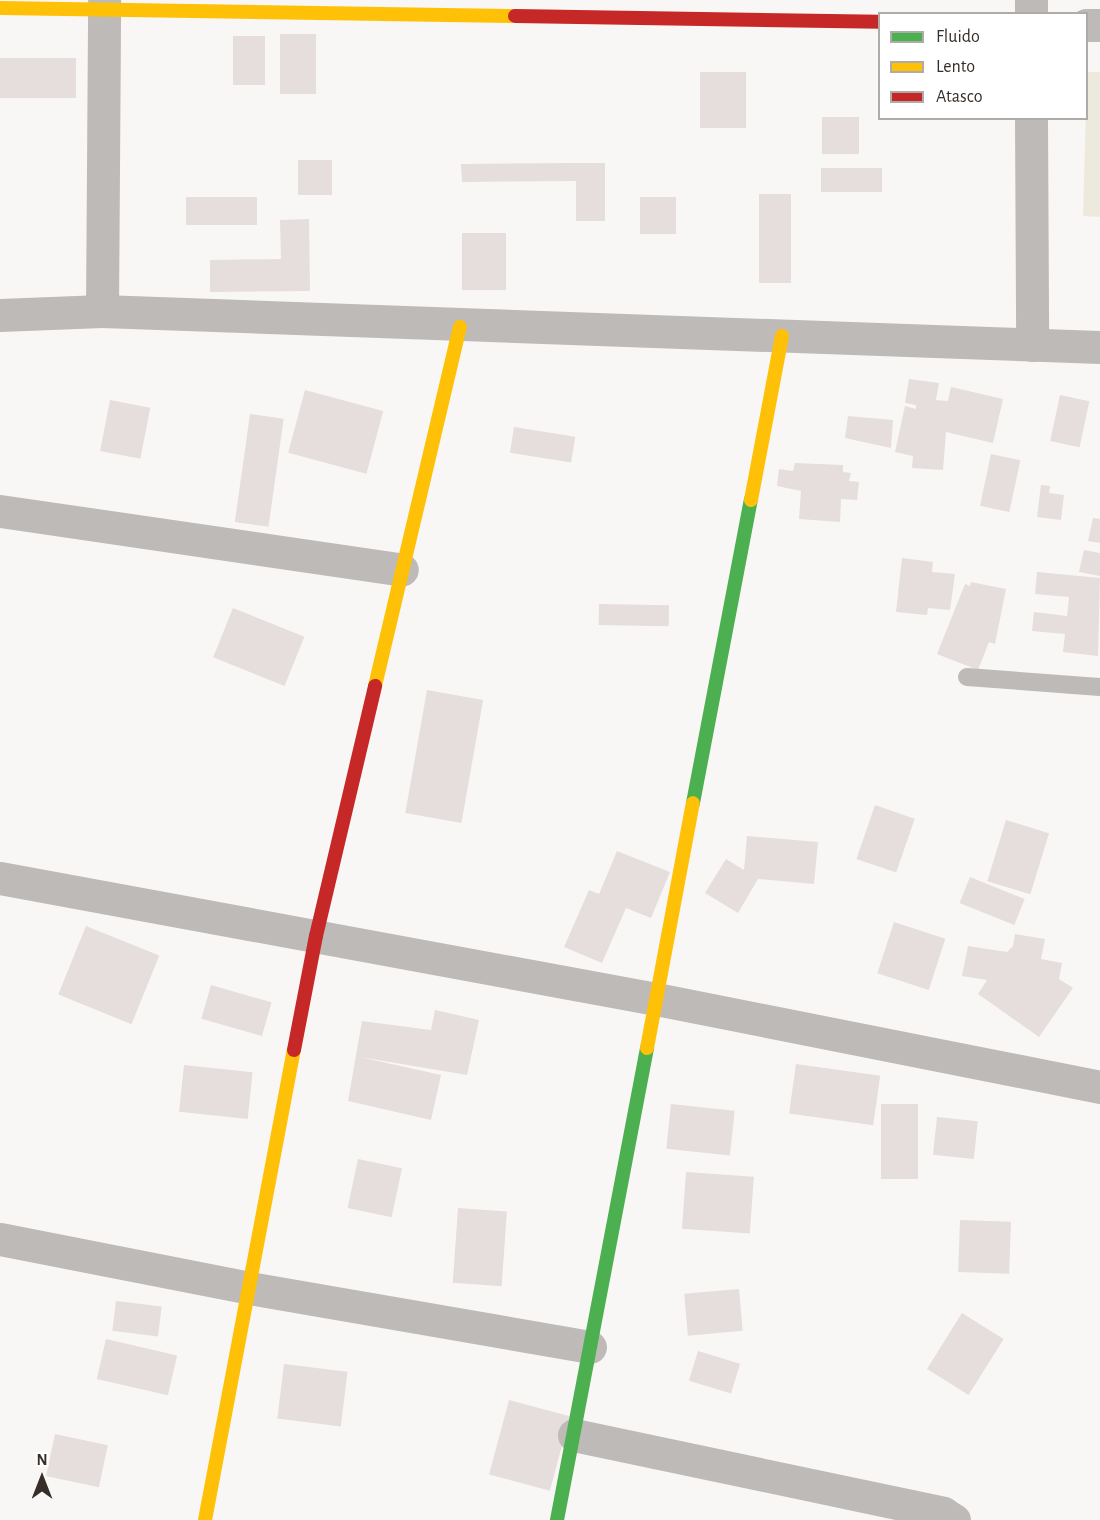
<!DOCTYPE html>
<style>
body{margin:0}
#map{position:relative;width:1100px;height:1520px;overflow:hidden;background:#f9f7f5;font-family:"Alegreya Sans",sans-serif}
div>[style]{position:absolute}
.green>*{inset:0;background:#edeadd}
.building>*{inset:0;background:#e6dddd;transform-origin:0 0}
.lane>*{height:18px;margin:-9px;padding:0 9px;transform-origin:9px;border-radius:9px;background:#bdbab7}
.street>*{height:33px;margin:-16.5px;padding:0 16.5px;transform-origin:16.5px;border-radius:16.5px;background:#bdbab7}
.fast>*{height:14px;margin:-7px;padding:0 7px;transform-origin:7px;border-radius:7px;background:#4caf50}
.slow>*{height:14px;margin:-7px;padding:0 7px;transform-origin:7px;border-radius:7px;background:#ffc107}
.jam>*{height:14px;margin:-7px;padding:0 7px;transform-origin:7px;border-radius:7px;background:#c62828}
span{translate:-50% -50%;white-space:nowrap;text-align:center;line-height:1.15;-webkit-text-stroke:4.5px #fff;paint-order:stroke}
.legend{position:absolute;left:878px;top:12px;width:210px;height:108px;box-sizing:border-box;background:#fff;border:2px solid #afaba9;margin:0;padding:8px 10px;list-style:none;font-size:18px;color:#382e29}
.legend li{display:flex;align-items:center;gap:12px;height:30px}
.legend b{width:30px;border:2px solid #afaba9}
.north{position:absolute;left:12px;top:1448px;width:60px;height:60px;-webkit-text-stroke:4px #fff;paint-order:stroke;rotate:0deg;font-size:16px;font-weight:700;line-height:24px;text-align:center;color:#382e29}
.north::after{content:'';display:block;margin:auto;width:21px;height:27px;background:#382e29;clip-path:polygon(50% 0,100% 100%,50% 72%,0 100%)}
</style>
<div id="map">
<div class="green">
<i style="clip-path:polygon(1087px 72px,1100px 72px,1100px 217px,1083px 216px)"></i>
</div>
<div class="building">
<i style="left:280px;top:34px;width:36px;height:60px"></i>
<i style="left:233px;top:36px;width:32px;height:49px"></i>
<i style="left:76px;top:58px;width:40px;height:76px;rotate:90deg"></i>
<i style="left:700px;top:72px;width:46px;height:56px"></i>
<i style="left:859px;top:117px;width:37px;height:37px;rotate:90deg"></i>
<i style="left:332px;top:160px;width:35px;height:34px;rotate:90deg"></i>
<i style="clip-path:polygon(576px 163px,605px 163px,605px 221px,576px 221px,576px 181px,462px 182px,461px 164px)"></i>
<i style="left:882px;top:168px;width:24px;height:61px;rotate:90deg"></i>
<i style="left:759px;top:194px;width:32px;height:89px"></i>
<i style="left:257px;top:197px;width:28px;height:71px;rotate:90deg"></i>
<i style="left:640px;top:197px;width:36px;height:37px"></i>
<i style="clip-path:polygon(309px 219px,310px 291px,210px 292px,210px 260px,281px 259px,280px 220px)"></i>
<i style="left:462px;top:233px;width:44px;height:57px"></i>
<i style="clip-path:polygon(909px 379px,939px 383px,936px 400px,948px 401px,951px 387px,1003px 399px,993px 443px,946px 432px,943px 470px,912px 468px,913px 456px,895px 452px,905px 406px,916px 409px,916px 405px,905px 403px)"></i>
<i style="left:305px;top:390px;width:81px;height:65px;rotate:15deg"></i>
<i style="left:1060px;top:395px;width:30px;height:47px;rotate:12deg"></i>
<i style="left:110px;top:400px;width:41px;height:52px;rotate:11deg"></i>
<i style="left:250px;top:414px;width:34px;height:109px;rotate:8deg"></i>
<i style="clip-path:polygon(848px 416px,893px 420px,891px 448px,845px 438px)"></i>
<i style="left:514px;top:427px;width:62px;height:26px;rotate:9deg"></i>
<i style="left:991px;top:454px;width:30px;height:53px;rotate:12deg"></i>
<i style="clip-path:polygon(795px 463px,843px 465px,843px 472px,851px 473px,849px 481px,859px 482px,857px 500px,841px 499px,840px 522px,799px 519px,801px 491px,777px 486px,779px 469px,793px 471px)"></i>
<i style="clip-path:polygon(1041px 485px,1050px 486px,1049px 493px,1064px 495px,1061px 520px,1037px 517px)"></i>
<i style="clip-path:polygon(1093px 518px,1100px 519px,1100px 543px,1088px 541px)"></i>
<i style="clip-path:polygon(1084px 550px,1100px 553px,1100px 576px,1079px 572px)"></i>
<i style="clip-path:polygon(902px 558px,933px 562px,932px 572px,955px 574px,950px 610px,928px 608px,927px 615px,896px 612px)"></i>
<i style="clip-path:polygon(1037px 572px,1100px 578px,1098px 656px,1063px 652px,1065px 634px,1032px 631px,1034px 612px,1067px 616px,1069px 597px,1035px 594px)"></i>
<i style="clip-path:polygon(971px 582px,1006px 589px,995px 644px,989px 642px,978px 670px,937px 654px,965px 584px,970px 586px)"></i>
<i style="left:599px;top:604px;width:70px;height:21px;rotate:1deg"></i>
<i style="left:233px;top:608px;width:77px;height:53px;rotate:22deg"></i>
<i style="left:427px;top:690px;width:57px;height:125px;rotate:10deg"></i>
<i style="left:875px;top:805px;width:42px;height:57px;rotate:19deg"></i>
<i style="left:1006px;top:820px;width:45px;height:64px;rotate:17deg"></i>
<i style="clip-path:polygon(747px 836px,818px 842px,814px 884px,758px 879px,738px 913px,705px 893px,726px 859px,744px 870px)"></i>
<i style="clip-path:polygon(617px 851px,670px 872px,651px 918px,626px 908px,602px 963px,564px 947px,589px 890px,599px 894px)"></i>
<i style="left:970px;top:877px;width:59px;height:28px;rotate:22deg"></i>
<i style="left:894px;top:922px;width:54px;height:54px;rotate:18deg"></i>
<i style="left:86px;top:926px;width:79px;height:74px;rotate:22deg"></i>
<i style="clip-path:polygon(1015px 934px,1045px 939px,1041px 959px,1062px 963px,1059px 979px,1073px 988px,1039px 1037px,978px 994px,987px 980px,962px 976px,968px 946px,1007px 952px,1013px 946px)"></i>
<i style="left:211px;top:985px;width:63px;height:35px;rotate:16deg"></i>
<i style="clip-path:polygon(435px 1010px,479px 1020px,467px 1075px,360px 1057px,441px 1075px,431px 1120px,348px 1101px,362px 1021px,431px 1030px)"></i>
<i style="left:796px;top:1064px;width:85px;height:50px;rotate:8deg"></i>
<i style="left:184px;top:1065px;width:69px;height:47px;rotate:6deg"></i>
<i style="left:671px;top:1104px;width:64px;height:45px;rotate:6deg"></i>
<i style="left:881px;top:1104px;width:37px;height:75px"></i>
<i style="left:937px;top:1117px;width:41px;height:38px;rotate:6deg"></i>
<i style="left:358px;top:1159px;width:45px;height:50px;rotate:12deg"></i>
<i style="left:686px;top:1172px;width:68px;height:57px;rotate:4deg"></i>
<i style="left:458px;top:1208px;width:49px;height:75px;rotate:4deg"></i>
<i style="left:960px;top:1220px;width:51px;height:52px;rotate:2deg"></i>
<i style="left:739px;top:1289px;width:42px;height:55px;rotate:85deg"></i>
<i style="left:116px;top:1301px;width:46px;height:30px;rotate:7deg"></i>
<i style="left:962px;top:1313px;width:49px;height:66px;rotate:32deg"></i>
<i style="left:106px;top:1339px;width:73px;height:41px;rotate:13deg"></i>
<i style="left:698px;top:1351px;width:44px;height:31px;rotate:17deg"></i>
<i style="left:284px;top:1364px;width:64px;height:55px;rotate:7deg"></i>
<i style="left:509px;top:1400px;width:63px;height:77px;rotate:15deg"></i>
<i style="left:55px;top:1434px;width:54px;height:43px;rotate:12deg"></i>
</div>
<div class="lane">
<i style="left:967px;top:677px;width:133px;rotate:4.3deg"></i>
</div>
<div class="street">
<i style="left:1031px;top:0;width:14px;rotate:90deg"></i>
<i style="left:1086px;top:25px;width:14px"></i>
<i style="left:1031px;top:118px;width:227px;rotate:89.7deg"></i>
<i style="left:102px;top:311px;width:311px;rotate:-89.6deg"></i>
<i style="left:0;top:315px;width:102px;rotate:-2.2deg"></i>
<i style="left:102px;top:311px;width:999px;rotate:2.07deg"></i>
<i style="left:0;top:511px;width:406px;rotate:8.3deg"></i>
<i style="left:0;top:878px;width:667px;rotate:10.45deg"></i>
<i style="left:656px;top:999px;width:453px;rotate:11.2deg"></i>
<i style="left:0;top:1239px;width:254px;rotate:11.1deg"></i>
<i style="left:249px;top:1288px;width:346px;rotate:9.8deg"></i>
<i style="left:574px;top:1435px;width:377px;rotate:11.9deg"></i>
<i style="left:943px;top:1513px;width:13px;rotate:32deg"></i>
</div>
<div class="fast">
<i style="left:693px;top:803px;width:309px;rotate:-79.2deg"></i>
<i style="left:557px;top:1520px;width:481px;rotate:-79.2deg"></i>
</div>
<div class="slow">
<i style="left:0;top:8px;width:515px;rotate:0.89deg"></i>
<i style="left:751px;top:500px;width:167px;rotate:-79.3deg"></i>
<i style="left:375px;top:686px;width:369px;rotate:-76.7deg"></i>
<i style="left:647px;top:1048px;width:249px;rotate:-79.4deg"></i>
<i style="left:205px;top:1520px;width:478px;rotate:-79.3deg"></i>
</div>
<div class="jam">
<i style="left:515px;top:16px;width:365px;rotate:0.9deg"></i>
<i style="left:294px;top:1050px;width:116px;rotate:-79.1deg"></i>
<i style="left:316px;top:936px;width:257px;rotate:-76.7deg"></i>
</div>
<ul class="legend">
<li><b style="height:8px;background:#4caf50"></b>Fluido</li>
<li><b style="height:8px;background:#ffc107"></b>Lento</li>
<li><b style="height:8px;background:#c62828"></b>Atasco</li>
</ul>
<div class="north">N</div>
</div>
